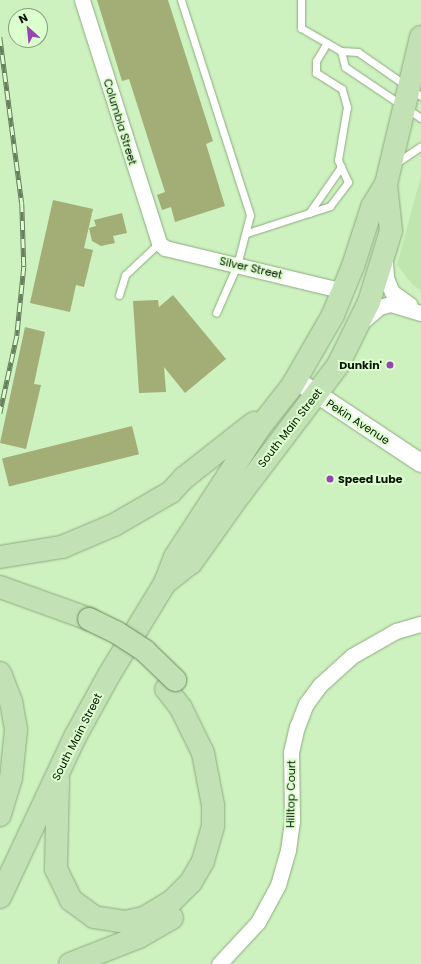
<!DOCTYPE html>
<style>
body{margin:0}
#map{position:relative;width:421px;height:964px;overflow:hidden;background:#cef1c0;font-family:Poppins,sans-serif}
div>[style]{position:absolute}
.built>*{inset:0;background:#bfe6ae}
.building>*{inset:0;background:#a3ad76;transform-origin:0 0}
.roads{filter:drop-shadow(0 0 1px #8bac7d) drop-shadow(0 0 1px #8bac7d)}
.service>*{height:7px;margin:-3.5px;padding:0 3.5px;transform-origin:3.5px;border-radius:3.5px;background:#fff}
.minor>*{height:15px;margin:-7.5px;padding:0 7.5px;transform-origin:7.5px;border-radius:7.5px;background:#fff}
.tertiary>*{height:18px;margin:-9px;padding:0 9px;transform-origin:9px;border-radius:9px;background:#fff}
.primary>*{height:22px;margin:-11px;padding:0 11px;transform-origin:11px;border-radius:11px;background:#c2e1b5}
.rail>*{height:4.5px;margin-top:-2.25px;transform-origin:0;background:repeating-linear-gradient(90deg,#dbffcd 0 9px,#687f5f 0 18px);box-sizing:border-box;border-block:1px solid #687f5f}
.bridges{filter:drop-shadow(0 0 1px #668c56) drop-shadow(0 0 1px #668c56)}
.primary-bridge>*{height:22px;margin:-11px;padding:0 11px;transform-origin:11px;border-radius:11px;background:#c2e1b5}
.dots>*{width:11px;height:11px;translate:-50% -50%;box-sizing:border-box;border:2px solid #dbffcd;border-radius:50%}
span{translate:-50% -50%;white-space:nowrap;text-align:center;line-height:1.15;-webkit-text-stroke:4px #dbffcd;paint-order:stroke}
.street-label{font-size:11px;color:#071203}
.poi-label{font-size:11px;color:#071203;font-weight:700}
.right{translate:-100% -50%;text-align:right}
.left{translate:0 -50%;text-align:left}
.north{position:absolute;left:8px;top:8px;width:40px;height:40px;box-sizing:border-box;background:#dbffcd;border:1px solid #86a07c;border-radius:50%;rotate:333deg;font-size:11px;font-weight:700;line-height:16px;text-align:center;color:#071203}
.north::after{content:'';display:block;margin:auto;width:14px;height:18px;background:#9744b3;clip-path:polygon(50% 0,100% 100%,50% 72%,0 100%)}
</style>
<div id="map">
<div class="built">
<i style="clip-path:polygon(421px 176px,421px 290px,413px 285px,397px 265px)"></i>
</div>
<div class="building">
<i style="clip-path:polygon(97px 0,168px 0,213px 141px,206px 144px,225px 206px,175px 222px,171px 207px,162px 210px,157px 195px,165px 192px,129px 79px,122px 81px)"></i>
<i style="clip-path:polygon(53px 200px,93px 209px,84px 248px,93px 250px,84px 287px,76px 285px,70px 312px,30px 303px)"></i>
<i style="clip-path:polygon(122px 213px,127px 233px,113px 236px,115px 243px,101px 246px,92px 241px,89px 228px,96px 226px,94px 220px)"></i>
<i style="clip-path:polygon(173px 295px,226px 359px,185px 393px,164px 367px,166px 392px,139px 393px,133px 301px,158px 300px,159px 307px)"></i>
<i style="clip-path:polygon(25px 327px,45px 332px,34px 384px,41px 385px,26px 449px,0 443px)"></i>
<i style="left:132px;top:426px;width:29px;height:134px;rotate:76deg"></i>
</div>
<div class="roads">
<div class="service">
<i style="left:181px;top:0;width:226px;rotate:72.2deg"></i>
<i style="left:250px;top:215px;width:52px;rotate:104.6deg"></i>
<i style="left:237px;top:265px;width:52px;rotate:113.6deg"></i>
<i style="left:301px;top:0;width:28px;rotate:90deg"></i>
<i style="left:301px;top:28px;width:46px;rotate:29.9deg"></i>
<i style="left:341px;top:51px;width:17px;rotate:3deg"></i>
<i style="left:358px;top:52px;width:77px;rotate:34.9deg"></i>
<i style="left:341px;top:51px;width:16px;rotate:76deg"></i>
<i style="left:345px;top:67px;width:92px;rotate:33.9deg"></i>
<i style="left:396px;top:163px;width:30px;rotate:-34deg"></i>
<i style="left:309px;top:213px;width:22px;rotate:-18deg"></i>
<i style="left:330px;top:206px;width:30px;rotate:-53deg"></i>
<i style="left:348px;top:182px;width:17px;rotate:-115deg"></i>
<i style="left:247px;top:233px;width:65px;rotate:-17.9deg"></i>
<i style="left:309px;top:213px;width:56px;rotate:-55.2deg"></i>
<i style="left:341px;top:167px;width:8px;rotate:-113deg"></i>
<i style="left:338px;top:160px;width:54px;rotate:-80.4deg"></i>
<i style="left:347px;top:107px;width:19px;rotate:-106deg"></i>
<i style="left:342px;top:89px;width:31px;rotate:-148deg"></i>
<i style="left:316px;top:73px;width:12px;rotate:-90deg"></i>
<i style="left:316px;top:61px;width:21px;rotate:-59deg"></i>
<i style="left:119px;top:295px;width:21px;rotate:-73deg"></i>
<i style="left:125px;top:275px;width:47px;rotate:-43.3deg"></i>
</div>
<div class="minor">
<i style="left:82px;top:0;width:255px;rotate:72.4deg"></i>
<i style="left:159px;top:243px;width:8px;rotate:40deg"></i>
<i style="left:165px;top:248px;width:184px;rotate:13.5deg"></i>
<i style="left:385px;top:262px;width:16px;rotate:86deg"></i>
<i style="left:386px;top:278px;width:15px;rotate:67deg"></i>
<i style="left:392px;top:292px;width:22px;rotate:36deg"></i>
<i style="left:363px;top:321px;width:21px;rotate:-41deg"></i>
<i style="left:379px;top:307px;width:12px;rotate:-14deg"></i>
<i style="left:391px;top:304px;width:31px;rotate:17deg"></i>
<i style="left:219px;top:964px;width:57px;rotate:-47.1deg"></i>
<i style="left:258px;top:922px;width:42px;rotate:-61.6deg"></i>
<i style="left:278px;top:885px;width:36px;rotate:-74deg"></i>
<i style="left:288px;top:850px;width:29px;rotate:-82deg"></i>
<i style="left:292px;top:821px;width:69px;rotate:-90.8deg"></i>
<i style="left:291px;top:752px;width:26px;rotate:-77deg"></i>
<i style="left:297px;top:727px;width:25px;rotate:-69deg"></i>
<i style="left:306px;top:704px;width:24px;rotate:-54deg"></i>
<i style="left:320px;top:685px;width:43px;rotate:-42.2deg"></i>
<i style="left:352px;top:656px;width:51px;rotate:-29.6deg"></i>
<i style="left:396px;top:631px;width:26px;rotate:-16deg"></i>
</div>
<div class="tertiary">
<i style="left:296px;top:380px;width:150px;rotate:33.6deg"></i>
</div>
<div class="primary">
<i style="left:0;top:557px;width:63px;rotate:-9.2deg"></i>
<i style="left:62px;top:547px;width:56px;rotate:-22.9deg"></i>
<i style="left:114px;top:525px;width:66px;rotate:-30.1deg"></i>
<i style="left:171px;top:492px;width:19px;rotate:-47deg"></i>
<i style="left:184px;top:478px;width:89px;rotate:-38.2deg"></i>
<i style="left:165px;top:583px;width:33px;rotate:-38deg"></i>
<i style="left:191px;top:563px;width:86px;rotate:-54.5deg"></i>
<i style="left:241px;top:493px;width:161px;rotate:-52.8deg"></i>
<i style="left:338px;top:365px;width:70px;rotate:-63.8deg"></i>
<i style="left:369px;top:302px;width:74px;rotate:-72.8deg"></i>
<i style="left:391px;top:231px;width:47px;rotate:-96.1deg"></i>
<i style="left:0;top:587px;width:95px;rotate:19.8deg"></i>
<i style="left:0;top:673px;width:30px;rotate:69deg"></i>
<i style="left:11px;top:701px;width:29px;rotate:80deg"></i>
<i style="left:16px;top:730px;width:48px;rotate:95.9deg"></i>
<i style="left:11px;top:778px;width:39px;rotate:107deg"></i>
<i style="left:58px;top:780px;width:89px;rotate:91.3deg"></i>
<i style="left:56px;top:869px;width:34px;rotate:64deg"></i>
<i style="left:71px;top:900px;width:29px;rotate:36deg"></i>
<i style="left:94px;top:917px;width:31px;rotate:9deg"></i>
<i style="left:125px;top:922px;width:19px;rotate:-12deg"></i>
<i style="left:144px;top:918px;width:31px;rotate:-31deg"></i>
<i style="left:171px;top:902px;width:28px;rotate:-45deg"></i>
<i style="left:191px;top:882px;width:24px;rotate:-60deg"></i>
<i style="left:203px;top:861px;width:36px;rotate:-74deg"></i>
<i style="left:213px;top:826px;width:21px;rotate:-90deg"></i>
<i style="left:213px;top:805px;width:53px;rotate:-100.9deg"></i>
<i style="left:203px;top:753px;width:50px;rotate:-116.1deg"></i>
<i style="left:181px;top:708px;width:24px;rotate:-128deg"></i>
<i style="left:0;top:897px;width:177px;rotate:-64.9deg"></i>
<i style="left:75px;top:737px;width:71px;rotate:-61.3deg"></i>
<i style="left:109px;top:675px;width:108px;rotate:-58.7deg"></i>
<i style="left:165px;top:583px;width:28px;rotate:-69deg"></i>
<i style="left:175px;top:557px;width:154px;rotate:-56.9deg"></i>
<i style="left:259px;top:428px;width:53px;rotate:-51.8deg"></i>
<i style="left:292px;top:386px;width:82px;rotate:-60deg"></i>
<i style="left:333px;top:315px;width:53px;rotate:-67.8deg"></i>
<i style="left:353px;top:266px;width:62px;rotate:-72.1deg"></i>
<i style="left:372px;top:207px;width:27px;rotate:-59deg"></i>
<i style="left:386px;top:184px;width:151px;rotate:-76.6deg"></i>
<i style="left:70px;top:964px;width:74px;rotate:-21.4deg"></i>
<i style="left:139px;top:937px;width:38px;rotate:-30deg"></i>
</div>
</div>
<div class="rail">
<i style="left:0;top:37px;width:167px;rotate:82.5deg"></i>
<i style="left:22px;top:203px;width:64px;rotate:88.2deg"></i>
<i style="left:24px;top:267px;width:69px;rotate:95.8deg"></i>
<i style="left:17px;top:336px;width:79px;rotate:102.4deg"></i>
</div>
<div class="bridges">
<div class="primary-bridge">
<i style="left:89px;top:619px;width:30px;rotate:26deg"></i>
<i style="left:116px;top:632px;width:35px;rotate:33deg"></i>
<i style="left:145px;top:651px;width:42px;rotate:44deg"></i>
</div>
</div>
<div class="dots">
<i style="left:390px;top:365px;background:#9744b3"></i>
<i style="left:330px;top:479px;background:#9744b3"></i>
</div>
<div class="street-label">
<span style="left:120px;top:122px;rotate:73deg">Columbia Street</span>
<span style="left:251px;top:268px;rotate:13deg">Silver Street</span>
<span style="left:358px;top:422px;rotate:33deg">Pekin Avenue</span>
<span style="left:290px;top:428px;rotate:-52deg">South Main Street</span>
<span style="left:77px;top:737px;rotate:-63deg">South Main Street</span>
<span style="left:291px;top:794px;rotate:-89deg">Hilltop Court</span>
</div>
<div class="poi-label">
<span class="right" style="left:382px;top:365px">Dunkin'</span>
<span class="left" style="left:338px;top:479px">Speed Lube</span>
</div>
<div class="north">N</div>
</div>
